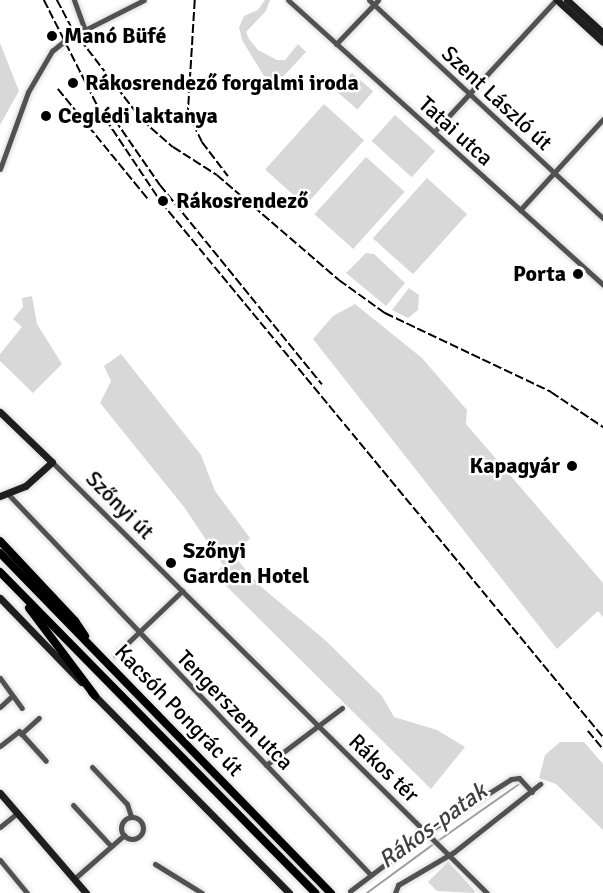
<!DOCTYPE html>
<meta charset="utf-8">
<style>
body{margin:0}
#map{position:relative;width:603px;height:893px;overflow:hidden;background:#fff;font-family:Signika,sans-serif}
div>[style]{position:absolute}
.green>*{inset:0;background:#d8d8d8;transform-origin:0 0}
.stream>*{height:1.5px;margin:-0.75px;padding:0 0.75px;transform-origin:0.75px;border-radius:0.75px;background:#9f9f9f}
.roads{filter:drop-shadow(0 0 2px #dbdbdb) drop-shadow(0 0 2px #dbdbdb)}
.street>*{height:5px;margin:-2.5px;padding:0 2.5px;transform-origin:2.5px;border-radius:2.5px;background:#515151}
.street>.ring{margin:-2.5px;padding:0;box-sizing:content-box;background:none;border:5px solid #515151;border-radius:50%}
.secondary>*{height:7px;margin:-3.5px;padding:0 3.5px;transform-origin:3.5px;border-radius:3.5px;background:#1e1e1e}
.primary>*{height:8px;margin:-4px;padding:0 4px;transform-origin:4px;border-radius:4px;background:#000}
.rail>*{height:1.5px;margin-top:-0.75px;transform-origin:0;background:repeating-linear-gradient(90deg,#000 0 9px,transparent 0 12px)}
.dots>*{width:16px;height:16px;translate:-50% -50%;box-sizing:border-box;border:3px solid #fff;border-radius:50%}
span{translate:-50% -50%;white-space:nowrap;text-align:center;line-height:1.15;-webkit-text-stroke:5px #fff;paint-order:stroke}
.poi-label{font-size:22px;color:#000;font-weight:700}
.left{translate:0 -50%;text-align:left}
.right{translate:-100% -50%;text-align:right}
.street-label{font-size:22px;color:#000}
.water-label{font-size:24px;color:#404040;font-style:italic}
</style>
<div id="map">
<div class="green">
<i style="clip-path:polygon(265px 0,270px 0,266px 11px,246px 32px,249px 39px,258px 50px,277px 60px,285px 60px,298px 44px,306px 52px,280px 80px,264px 76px,242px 40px,239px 27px,244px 16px,258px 10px)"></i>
<i style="clip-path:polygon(0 43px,19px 91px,0 125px)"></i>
<i style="left:352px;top:73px;width:28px;height:24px;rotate:41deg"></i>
<i style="left:324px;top:104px;width:54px;height:88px;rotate:42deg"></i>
<i style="left:395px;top:115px;width:54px;height:35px;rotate:42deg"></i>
<i style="left:366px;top:157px;width:52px;height:77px;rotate:42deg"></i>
<i style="left:427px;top:178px;width:54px;height:81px;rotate:42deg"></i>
<i style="clip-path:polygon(366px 253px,374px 254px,405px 283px,386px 306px,346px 273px)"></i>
<i style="clip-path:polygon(409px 288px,419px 295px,418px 310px,408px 318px,392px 310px)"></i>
<i style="clip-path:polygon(32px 296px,37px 324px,62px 364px,33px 393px,0 361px,0 354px,22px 327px,13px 319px,23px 307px,22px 298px)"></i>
<i style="clip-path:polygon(355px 304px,422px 358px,467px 410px,466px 424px,603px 583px,603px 617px,598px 611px,557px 649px,313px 339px,333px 316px)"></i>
<i style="clip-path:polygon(121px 354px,201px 455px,215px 491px,250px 538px,234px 556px,260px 586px,325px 640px,382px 696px,394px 717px,437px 730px,465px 747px,431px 789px,214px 574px,223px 565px,184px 507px,100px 403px,111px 381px,104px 366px)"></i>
<i style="clip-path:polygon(560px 742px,584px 742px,603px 764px,603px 830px,556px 784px,539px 778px,545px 755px)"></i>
<i style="clip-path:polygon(448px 862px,475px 891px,474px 893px,437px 891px,428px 882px)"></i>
</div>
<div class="stream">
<i style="left:438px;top:841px;width:98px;rotate:-35deg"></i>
<i style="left:367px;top:893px;width:83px;rotate:-36.2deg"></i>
</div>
<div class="roads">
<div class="street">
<i style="left:74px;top:0;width:33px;rotate:70deg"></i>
<i style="left:288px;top:0;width:425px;rotate:42.1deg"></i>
<i style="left:369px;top:0;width:320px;rotate:43deg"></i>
<i style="left:336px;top:44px;width:61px;rotate:-46.3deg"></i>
<i style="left:434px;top:132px;width:180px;rotate:-47.3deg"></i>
<i style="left:0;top:169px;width:82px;rotate:-70deg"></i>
<i style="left:28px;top:92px;width:48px;rotate:-59.7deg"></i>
<i style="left:52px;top:51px;width:19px;rotate:-39deg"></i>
<i style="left:67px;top:39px;width:86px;rotate:-26.9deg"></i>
<i style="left:520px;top:210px;width:123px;rotate:-47.6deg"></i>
<i style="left:52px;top:462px;width:612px;rotate:44.74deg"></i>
<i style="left:8px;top:494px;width:526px;rotate:46.39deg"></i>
<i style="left:115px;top:655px;width:93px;rotate:-43.7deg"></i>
<i style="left:0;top:678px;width:37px;rotate:54deg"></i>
<i style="left:0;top:707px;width:16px;rotate:-43deg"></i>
<i style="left:21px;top:734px;width:24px;rotate:-42deg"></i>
<i style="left:0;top:746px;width:24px;rotate:-38deg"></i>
<i style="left:19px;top:731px;width:40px;rotate:48deg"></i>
<i style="left:266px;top:765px;width:95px;rotate:-36.9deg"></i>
<i style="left:92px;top:767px;width:51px;rotate:46.6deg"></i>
<i style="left:127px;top:804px;width:13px;rotate:72deg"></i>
<i style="left:73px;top:805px;width:54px;rotate:47.2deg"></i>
<i class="ring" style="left:121px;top:817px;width:17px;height:17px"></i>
<i style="left:0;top:827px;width:22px;rotate:-39deg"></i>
<i style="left:0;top:860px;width:43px;rotate:50.7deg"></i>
<i style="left:155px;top:864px;width:55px;rotate:31.7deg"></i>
<i style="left:74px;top:879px;width:67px;rotate:-41.3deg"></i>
<i style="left:350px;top:891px;width:103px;rotate:-37.1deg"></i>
<i style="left:432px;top:829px;width:93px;rotate:-32.3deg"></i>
<i style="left:511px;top:779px;width:8px;rotate:-7deg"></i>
<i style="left:519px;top:778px;width:19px;rotate:47deg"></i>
<i style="left:395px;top:893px;width:9px;rotate:-69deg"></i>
<i style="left:398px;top:885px;width:65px;rotate:-30.5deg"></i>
<i style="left:454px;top:852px;width:110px;rotate:-38.3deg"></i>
</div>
<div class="secondary">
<i style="left:557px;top:0;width:62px;rotate:42.4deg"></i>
<i style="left:567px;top:0;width:49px;rotate:42.5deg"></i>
<i style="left:0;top:412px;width:72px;rotate:43.9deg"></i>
<i style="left:52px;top:462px;width:36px;rotate:138deg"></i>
<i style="left:25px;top:486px;width:27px;rotate:158deg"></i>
<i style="left:0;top:598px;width:117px;rotate:46deg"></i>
<i style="left:91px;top:692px;width:282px;rotate:45.4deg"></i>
<i style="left:0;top:793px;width:132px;rotate:49.3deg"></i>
</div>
<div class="primary">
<i style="left:0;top:541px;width:110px;rotate:46.8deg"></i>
<i style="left:75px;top:621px;width:18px;rotate:56deg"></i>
<i style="left:0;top:553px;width:475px;rotate:45.8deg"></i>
<i style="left:0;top:572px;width:450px;rotate:45.5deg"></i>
<i style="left:29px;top:608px;width:110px;rotate:53.1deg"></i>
</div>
</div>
<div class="rail">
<i style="left:44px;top:0;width:122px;rotate:63.2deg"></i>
<i style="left:99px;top:109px;width:112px;rotate:56.3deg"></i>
<i style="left:161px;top:202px;width:694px;rotate:50.44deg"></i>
<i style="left:57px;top:0;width:34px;rotate:62deg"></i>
<i style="left:73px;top:30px;width:113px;rotate:52.5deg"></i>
<i style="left:142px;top:120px;width:41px;rotate:41.1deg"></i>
<i style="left:173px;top:147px;width:52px;rotate:32.5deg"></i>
<i style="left:217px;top:175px;width:161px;rotate:40.7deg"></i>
<i style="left:339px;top:280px;width:57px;rotate:35.7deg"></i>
<i style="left:385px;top:313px;width:184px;rotate:25.4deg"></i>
<i style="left:551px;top:392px;width:63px;rotate:33.9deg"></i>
<i style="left:195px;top:0;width:113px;rotate:93.5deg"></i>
<i style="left:188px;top:113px;width:32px;rotate:64deg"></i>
<i style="left:202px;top:142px;width:43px;rotate:52.6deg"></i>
<i style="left:58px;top:89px;width:142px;rotate:50.7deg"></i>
<i style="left:115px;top:120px;width:79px;rotate:55.3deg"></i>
<i style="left:160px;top:185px;width:257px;rotate:50.9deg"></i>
<i style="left:588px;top:731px;width:23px;rotate:50deg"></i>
</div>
<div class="dots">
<i style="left:52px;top:36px;background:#000"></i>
<i style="left:73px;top:83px;background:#000"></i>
<i style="left:46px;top:116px;background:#000"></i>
<i style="left:163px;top:201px;background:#000"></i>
<i style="left:578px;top:274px;background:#000"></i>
<i style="left:572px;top:466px;background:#000"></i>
<i style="left:171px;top:563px;background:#000"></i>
</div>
<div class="poi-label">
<span class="left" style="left:64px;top:36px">Manó Büfé</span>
<span class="left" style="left:85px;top:83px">Rákosrendező forgalmi iroda</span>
<span class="left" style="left:58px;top:116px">Ceglédi laktanya</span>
<span class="left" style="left:176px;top:201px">Rákosrendező</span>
<span class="right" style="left:566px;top:274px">Porta</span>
<span class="right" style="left:560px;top:466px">Kapagyár</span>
<span class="left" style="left:183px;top:563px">Szőnyi<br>Garden Hotel</span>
</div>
<div class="street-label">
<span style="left:497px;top:98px;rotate:43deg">Szent László út</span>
<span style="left:456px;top:131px;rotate:42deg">Tatai utca</span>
<span style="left:120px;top:505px;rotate:45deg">Szőnyi út</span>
<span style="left:179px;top:710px;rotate:46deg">Kacsóh Pongrác út</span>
<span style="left:235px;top:710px;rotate:46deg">Tengerszem utca</span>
<span style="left:384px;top:768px;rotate:44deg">Rákos tér</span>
</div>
<div class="water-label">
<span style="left:433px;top:826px;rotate:-36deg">Rákos-patak</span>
</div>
</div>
